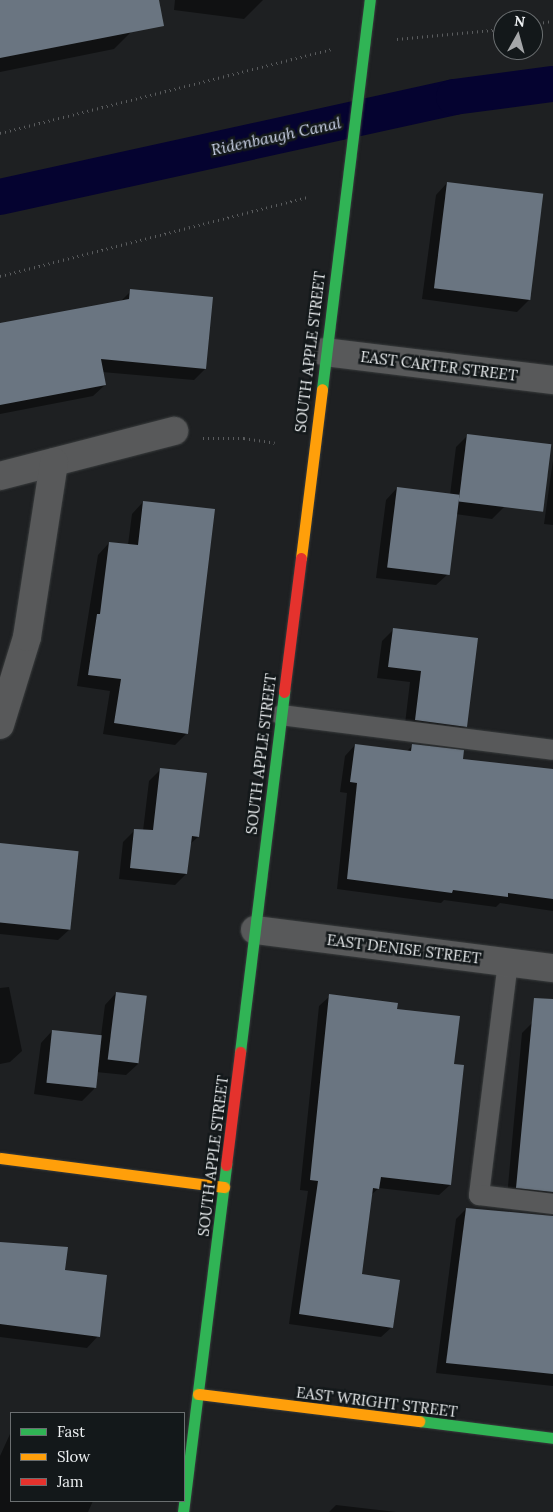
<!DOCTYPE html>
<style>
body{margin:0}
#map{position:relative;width:553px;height:1512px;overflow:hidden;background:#1e2022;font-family:Lora,serif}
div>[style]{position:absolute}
.shadow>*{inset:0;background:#0007}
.canal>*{height:36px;margin:-18px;padding:0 18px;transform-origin:18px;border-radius:18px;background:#050330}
.building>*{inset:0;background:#6a7581;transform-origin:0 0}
.path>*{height:3px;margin-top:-1.5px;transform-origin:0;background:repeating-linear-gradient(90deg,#5a5c5e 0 1px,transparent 0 5px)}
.roads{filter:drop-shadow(0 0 1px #393c3d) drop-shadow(0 0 1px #393c3d)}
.lane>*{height:20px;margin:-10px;padding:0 10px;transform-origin:10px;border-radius:10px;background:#58595a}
.street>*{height:28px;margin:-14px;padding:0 14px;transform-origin:14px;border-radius:14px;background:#58595a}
.fast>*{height:11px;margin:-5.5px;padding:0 5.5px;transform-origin:5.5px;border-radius:5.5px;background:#30b455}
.slow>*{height:11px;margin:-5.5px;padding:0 5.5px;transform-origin:5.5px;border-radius:5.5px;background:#ff9f0a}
.jam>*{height:11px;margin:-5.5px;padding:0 5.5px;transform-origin:5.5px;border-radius:5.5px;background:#e5322d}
span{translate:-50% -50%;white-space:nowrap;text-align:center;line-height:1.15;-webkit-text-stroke:5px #13181a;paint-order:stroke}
.street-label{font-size:15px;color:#edf0f2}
.water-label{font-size:16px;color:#d0d8ed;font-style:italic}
.legend{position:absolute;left:10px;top:1412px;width:175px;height:90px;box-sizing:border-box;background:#13181a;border:1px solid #6a6e70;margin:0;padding:6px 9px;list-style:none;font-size:15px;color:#edf0f2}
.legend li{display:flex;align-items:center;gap:10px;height:25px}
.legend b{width:25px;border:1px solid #6a6e70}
.north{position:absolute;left:493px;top:10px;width:50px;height:50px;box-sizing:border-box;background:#13181a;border:1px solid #6a6e70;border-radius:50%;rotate:7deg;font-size:14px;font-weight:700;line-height:20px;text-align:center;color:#edf0f2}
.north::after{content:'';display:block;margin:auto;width:18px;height:22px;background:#a5a7a9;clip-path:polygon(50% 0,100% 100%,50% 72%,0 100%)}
</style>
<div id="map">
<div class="shadow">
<i style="clip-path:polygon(0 0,124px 0,132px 31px,114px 49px,0 72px)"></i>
<i style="clip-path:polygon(175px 0,263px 0,244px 19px,174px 10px)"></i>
<i style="clip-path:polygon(447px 183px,542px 195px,529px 300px,517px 312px,422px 299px,436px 195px)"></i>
<i style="clip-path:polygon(131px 291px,205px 369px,194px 380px,102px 372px,105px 385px,93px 396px,0 414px,0 329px,120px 302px)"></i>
<i style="clip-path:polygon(468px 435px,504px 507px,492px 519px,455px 514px,448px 574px,436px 585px,376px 578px,386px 500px,397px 488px,450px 495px,456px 447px)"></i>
<i style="clip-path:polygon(553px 460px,553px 525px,544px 524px)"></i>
<i style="clip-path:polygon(143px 502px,187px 733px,175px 745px,103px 734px,110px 691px,77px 686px,98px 555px,109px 543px,128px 545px,132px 514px)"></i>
<i style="clip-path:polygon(394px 629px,466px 726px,454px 738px,404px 732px,410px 682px,377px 678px,382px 641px)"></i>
<i style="clip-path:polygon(355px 745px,407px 751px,413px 745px,461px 760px,553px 771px,553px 911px,500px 903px,496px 907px,444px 900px,441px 903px,337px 889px,347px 793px,340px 792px,345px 756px)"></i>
<i style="clip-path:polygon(161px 769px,198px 837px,189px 845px,186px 874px,175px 885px,119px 879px,123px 842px,135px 830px,143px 831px,149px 781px)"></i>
<i style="clip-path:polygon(0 844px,70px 929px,58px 940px,0 934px)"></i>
<i style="clip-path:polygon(9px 987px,22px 1051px,10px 1062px,0 1064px,0 988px)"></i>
<i style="clip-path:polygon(116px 993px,138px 1064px,126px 1075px,96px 1072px,94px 1089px,82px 1101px,34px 1094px,41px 1043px,52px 1031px,101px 1036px,105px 1005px)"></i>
<i style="clip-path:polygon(330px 996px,395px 1010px,453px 1065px,450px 1185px,439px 1195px,379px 1188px,371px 1195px,360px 1276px,392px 1327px,381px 1337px,289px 1324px,308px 1191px,300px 1190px,319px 1006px)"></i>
<i style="clip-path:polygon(532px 1023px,553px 1026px,553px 1208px,507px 1197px,522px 1033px)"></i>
<i style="clip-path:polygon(466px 1209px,553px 1217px,553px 1386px,436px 1373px,456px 1219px)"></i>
<i style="clip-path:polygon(0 1242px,98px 1336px,87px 1348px,0 1337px)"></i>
<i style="clip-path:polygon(10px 1434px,11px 1501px,93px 1501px,88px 1512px,0 1512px,0 1456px)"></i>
<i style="clip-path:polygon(336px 1505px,396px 1512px,329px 1512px)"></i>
</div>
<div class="canal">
<i style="left:0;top:197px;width:465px;rotate:-12.4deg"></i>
<i style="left:454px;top:97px;width:100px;rotate:-7.5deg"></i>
</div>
<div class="building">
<i style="clip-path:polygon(0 0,159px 0,164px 26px,0 58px)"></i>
<i style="left:447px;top:182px;width:97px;height:107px;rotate:7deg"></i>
<i style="clip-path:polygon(130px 289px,213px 297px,206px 369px,101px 359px,106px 385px,0 405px,0 323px,129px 299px)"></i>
<i style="left:467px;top:434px;width:85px;height:68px;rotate:7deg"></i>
<i style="left:397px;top:487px;width:63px;height:81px;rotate:7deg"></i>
<i style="clip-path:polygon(143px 501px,215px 509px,188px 734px,114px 723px,121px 679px,88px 675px,97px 614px,100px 614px,109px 542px,138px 545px)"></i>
<i style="clip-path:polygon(393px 628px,478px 638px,467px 727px,415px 720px,421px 671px,388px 667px)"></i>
<i style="clip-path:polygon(355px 744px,411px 751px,412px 744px,464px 750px,463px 759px,553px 769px,553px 899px,508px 893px,508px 897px,453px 890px,452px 893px,347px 879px,357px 783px,350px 782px)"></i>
<i style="clip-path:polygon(160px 768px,207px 773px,199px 837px,192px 836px,187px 874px,130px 868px,134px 829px,153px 830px)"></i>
<i style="left:0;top:843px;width:79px;height:79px;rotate:6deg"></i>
<i style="left:116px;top:992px;width:31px;height:68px;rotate:7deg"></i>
<i style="clip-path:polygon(329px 994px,398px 1003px,397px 1009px,460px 1016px,454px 1064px,464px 1065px,451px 1185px,381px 1177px,379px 1189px,373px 1188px,362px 1274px,400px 1280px,393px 1328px,299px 1314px,318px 1181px,310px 1180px)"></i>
<i style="clip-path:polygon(534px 998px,553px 999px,553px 1192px,516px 1188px)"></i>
<i style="left:52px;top:1030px;width:50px;height:53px;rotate:6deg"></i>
<i style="clip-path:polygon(466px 1208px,553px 1216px,553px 1374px,446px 1363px)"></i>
<i style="clip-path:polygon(0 1242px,68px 1247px,65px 1270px,107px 1275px,100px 1337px,0 1324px)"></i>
</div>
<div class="path">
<i style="left:533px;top:24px;width:20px;rotate:-9deg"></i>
<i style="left:397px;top:39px;width:106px;rotate:-5.4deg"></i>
<i style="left:0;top:133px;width:341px;rotate:-14.2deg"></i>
<i style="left:0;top:276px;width:317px;rotate:-14.4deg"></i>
<i style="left:203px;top:438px;width:41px"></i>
<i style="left:244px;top:438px;width:31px;rotate:9deg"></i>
</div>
<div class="roads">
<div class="lane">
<i style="left:281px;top:715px;width:274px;rotate:7.3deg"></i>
<i style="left:508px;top:962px;width:235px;rotate:97.1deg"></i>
<i style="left:479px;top:1195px;width:75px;rotate:6.9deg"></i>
</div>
<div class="street">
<i style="left:325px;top:352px;width:230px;rotate:7deg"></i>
<i style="left:0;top:476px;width:180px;rotate:-14.5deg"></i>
<i style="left:0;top:725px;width:92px;rotate:-72.9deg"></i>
<i style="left:27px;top:637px;width:177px;rotate:-81.2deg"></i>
<i style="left:255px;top:930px;width:300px;rotate:7.3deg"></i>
</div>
<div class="fast">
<i style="left:322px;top:389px;width:392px;rotate:-83deg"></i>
<i style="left:240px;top:1052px;width:363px;rotate:-83deg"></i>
<i style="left:419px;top:1421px;width:135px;rotate:7.2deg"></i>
<i style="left:183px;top:1512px;width:350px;rotate:-82.9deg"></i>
</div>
<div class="slow">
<i style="left:301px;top:558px;width:170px;rotate:-82.9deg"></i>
<i style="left:0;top:1158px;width:226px;rotate:7.4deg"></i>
<i style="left:198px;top:1394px;width:223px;rotate:7deg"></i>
</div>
<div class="jam">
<i style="left:284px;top:692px;width:135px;rotate:-82.8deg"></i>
<i style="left:226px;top:1165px;width:114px;rotate:-82.9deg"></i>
</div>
</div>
<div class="street-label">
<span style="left:310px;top:352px;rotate:-83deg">SOUTH APPLE STREET</span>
<span style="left:439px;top:366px;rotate:7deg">EAST CARTER STREET</span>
<span style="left:261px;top:754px;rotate:-83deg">SOUTH APPLE STREET</span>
<span style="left:404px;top:949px;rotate:7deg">EAST DENISE STREET</span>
<span style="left:213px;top:1156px;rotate:-83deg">SOUTH APPLE STREET</span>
<span style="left:377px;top:1402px;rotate:7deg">EAST WRIGHT STREET</span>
</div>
<div class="water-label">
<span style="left:276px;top:136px;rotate:-12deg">Ridenbaugh Canal</span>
</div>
<ul class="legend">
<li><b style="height:6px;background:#30b455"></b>Fast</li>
<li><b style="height:6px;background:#ff9f0a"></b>Slow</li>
<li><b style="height:6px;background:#e5322d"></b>Jam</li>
</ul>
<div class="north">N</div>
</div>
